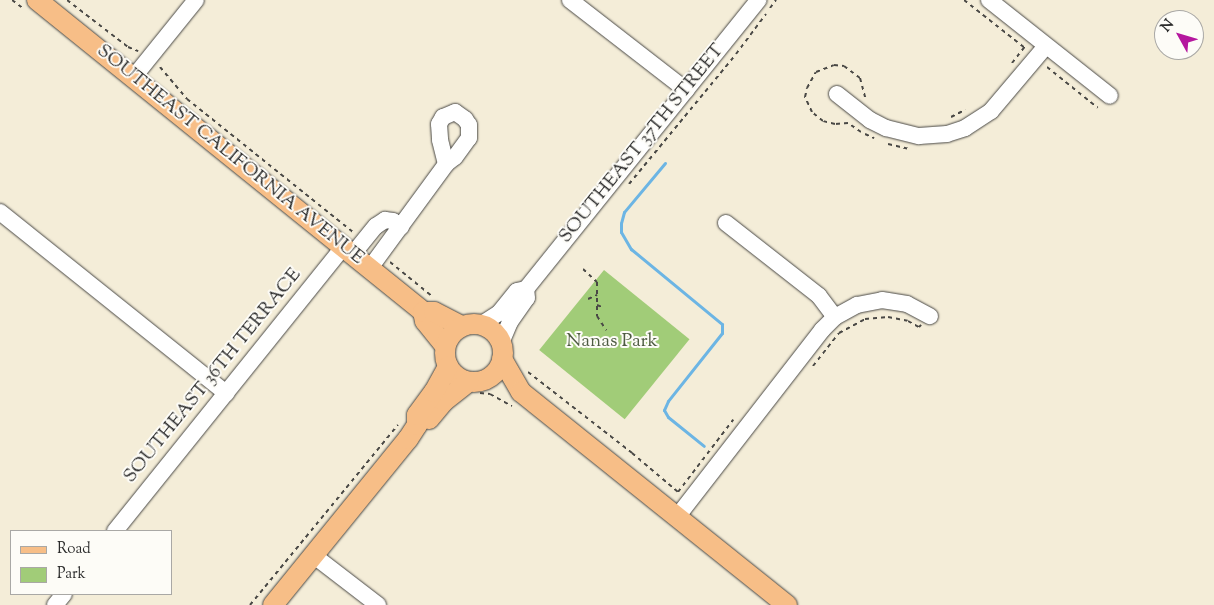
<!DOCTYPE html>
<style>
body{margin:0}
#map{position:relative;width:1214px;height:605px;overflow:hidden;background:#f4edd8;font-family:"Sorts Mill Goudy",serif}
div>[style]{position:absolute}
.green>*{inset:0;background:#a1cc78;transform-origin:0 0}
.stream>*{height:3px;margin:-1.5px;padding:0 1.5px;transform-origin:1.5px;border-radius:1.5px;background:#6cb5e4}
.path>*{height:2px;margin-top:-1px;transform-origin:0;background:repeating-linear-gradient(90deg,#494845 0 4px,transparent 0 8px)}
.roads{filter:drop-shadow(0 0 1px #494845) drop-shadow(0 0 1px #494845)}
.minor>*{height:16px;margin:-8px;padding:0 8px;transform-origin:8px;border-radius:8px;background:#fff}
.major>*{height:20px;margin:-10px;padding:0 10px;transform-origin:10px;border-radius:10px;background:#f7be87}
.major>.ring{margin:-10px;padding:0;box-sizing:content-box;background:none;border:20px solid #f7be87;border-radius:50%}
span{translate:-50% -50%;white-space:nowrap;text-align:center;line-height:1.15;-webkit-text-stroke:4px #fdfcf7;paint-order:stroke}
.street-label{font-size:19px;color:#2b2b2b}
.park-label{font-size:19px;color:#4e5b42}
.legend{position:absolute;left:10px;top:530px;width:162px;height:65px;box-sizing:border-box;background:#fdfcf7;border:1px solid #a9a8a5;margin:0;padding:6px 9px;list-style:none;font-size:15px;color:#2b2b2b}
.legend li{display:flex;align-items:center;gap:10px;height:25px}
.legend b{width:25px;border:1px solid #a9a8a5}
.north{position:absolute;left:1154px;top:10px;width:50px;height:50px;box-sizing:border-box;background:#fdfcf7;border:1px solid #a9a8a5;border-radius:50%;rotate:309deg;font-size:14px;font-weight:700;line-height:20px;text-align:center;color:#2b2b2b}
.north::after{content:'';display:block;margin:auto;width:18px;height:22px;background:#b5179e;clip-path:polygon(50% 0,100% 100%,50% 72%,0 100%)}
</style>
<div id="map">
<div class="green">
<i style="left:604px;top:270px;width:110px;height:103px;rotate:39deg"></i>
</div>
<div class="stream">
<i style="left:665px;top:163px;width:64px;rotate:129.9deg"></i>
<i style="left:624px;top:212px;width:11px;rotate:105deg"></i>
<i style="left:621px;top:223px;width:9px;rotate:90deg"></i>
<i style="left:621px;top:232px;width:20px;rotate:60deg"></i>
<i style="left:631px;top:249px;width:118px;rotate:39.5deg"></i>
<i style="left:722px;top:324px;width:9px;rotate:90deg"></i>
<i style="left:722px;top:333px;width:87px;rotate:128.5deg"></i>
<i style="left:668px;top:401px;width:10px;rotate:114deg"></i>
<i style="left:664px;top:410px;width:8px;rotate:60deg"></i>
<i style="left:668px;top:417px;width:46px;rotate:38.9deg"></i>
</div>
<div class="path">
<i style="left:12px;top:0;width:15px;rotate:37deg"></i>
<i style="left:67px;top:0;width:77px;rotate:37.6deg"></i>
<i style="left:128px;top:47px;width:11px;rotate:22deg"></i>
<i style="left:964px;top:0;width:78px;rotate:38.2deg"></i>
<i style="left:770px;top:8px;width:10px;rotate:-53deg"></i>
<i style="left:1012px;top:63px;width:23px;rotate:-52deg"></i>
<i style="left:160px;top:67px;width:42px;rotate:49.8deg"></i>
<i style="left:187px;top:99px;width:213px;rotate:38.7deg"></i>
<i style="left:1047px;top:67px;width:65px;rotate:38.8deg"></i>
<i style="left:951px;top:117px;width:16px;rotate:-27deg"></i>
<i style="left:861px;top:132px;width:16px;rotate:-145deg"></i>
<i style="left:848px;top:123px;width:13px;rotate:176deg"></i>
<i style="left:835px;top:124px;width:12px;rotate:-166deg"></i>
<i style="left:823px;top:121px;width:14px;rotate:-141deg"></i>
<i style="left:812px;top:112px;width:17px;rotate:-115deg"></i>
<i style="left:805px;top:97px;width:9px;rotate:-77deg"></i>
<i style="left:807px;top:88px;width:18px;rotate:-61deg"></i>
<i style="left:816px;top:72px;width:19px;rotate:-21deg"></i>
<i style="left:834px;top:65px;width:10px;rotate:6deg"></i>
<i style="left:844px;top:66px;width:20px;rotate:37deg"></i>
<i style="left:860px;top:78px;width:23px;rotate:75deg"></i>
<i style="left:865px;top:134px;width:10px;rotate:24deg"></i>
<i style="left:888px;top:144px;width:23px;rotate:13deg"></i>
<i style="left:629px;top:184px;width:168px;rotate:-50.5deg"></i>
<i style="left:736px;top:54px;width:50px;rotate:-53.1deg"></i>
<i style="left:390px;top:262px;width:55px;rotate:39.1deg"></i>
<i style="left:583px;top:269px;width:19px;rotate:43deg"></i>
<i style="left:597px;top:282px;width:34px;rotate:90deg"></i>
<i style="left:597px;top:316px;width:17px;rotate:57deg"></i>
<i style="left:588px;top:299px;width:10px;rotate:-24deg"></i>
<i style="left:597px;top:305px;width:5px;rotate:22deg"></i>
<i style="left:813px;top:366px;width:42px;rotate:-51.8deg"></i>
<i style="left:839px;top:333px;width:30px;rotate:-28deg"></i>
<i style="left:865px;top:319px;width:23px;rotate:-5deg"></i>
<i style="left:888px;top:317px;width:20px;rotate:11deg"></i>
<i style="left:908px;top:321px;width:13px;rotate:29deg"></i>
<i style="left:919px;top:327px;width:3px;rotate:-45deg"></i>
<i style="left:528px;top:372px;width:132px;rotate:37.9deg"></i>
<i style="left:632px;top:453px;width:60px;rotate:40.3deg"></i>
<i style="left:678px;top:492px;width:91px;rotate:-52.6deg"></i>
<i style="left:480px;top:393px;width:10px;rotate:6deg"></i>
<i style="left:490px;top:394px;width:25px;rotate:29deg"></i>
<i style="left:250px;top:605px;width:233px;rotate:-50.6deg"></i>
</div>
<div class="roads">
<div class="minor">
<i style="left:570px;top:0;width:147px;rotate:37.8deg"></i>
<i style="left:989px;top:0;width:154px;rotate:38.4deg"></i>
<i style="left:133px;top:78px;width:100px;rotate:-51.1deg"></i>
<i style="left:837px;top:94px;width:42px;rotate:38.2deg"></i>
<i style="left:870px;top:120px;width:18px;rotate:27deg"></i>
<i style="left:886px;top:128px;width:34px;rotate:14deg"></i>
<i style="left:919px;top:136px;width:28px;rotate:-4deg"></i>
<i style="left:947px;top:134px;width:19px;rotate:-18deg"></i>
<i style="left:965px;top:128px;width:31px;rotate:-33deg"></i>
<i style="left:991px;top:111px;width:85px;rotate:-49.8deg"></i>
<i style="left:0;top:212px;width:290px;rotate:38.7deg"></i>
<i style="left:726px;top:223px;width:118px;rotate:38.1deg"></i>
<i style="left:819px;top:296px;width:26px;rotate:53deg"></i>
<i style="left:353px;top:254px;width:36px;rotate:-51deg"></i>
<i style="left:376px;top:226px;width:11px;rotate:-34deg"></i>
<i style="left:385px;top:220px;width:8px;rotate:7deg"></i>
<i style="left:393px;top:221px;width:10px;rotate:37deg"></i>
<i style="left:370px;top:268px;width:129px;rotate:-53.8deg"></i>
<i style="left:446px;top:164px;width:11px;rotate:-38deg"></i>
<i style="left:455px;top:157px;width:24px;rotate:-54deg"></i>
<i style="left:469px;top:138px;width:13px;rotate:-90deg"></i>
<i style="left:469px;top:125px;width:7px;rotate:-124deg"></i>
<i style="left:465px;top:119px;width:12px;rotate:-145deg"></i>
<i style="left:455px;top:112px;width:13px;rotate:157deg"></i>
<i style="left:443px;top:117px;width:8px;rotate:120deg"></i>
<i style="left:439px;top:124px;width:16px;rotate:86deg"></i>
<i style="left:440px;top:140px;width:25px;rotate:76deg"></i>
<i style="left:482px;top:324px;width:20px;rotate:-33deg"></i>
<i style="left:499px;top:313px;width:28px;rotate:-51deg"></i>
<i style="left:517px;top:291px;width:9px;rotate:-13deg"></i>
<i style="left:526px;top:289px;width:371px;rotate:-51.2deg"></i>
<i style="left:501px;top:343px;width:23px;rotate:-67deg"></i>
<i style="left:510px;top:322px;width:29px;rotate:-55deg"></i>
<i style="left:527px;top:298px;width:9px;rotate:-96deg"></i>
<i style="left:677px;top:517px;width:237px;rotate:-52.2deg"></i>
<i style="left:822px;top:330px;width:18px;rotate:-45deg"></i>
<i style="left:835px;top:317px;width:25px;rotate:-29deg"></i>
<i style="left:857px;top:305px;width:25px;rotate:-11deg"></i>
<i style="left:882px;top:300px;width:25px;rotate:9deg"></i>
<i style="left:907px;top:304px;width:26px;rotate:28deg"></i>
<i style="left:115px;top:531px;width:366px;rotate:-51.2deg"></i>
<i style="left:313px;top:555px;width:82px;rotate:37.6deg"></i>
<i style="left:55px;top:605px;width:14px;rotate:-51deg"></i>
</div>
<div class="major">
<i style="left:37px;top:0;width:496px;rotate:38.9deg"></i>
<i style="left:423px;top:312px;width:9px;rotate:77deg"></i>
<i style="left:425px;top:321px;width:32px;rotate:51deg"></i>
<i style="left:423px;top:312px;width:11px"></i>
<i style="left:434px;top:312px;width:31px;rotate:27deg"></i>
<i class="ring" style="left:445px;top:324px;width:38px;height:38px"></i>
<i style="left:502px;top:359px;width:38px;rotate:60deg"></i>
<i style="left:521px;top:392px;width:341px;rotate:38.7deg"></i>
<i style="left:429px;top:419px;width:23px;rotate:-50deg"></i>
<i style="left:444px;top:401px;width:31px;rotate:-38deg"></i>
<i style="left:273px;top:605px;width:214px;rotate:-50.9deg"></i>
<i style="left:408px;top:439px;width:17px;rotate:-57deg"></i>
<i style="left:417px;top:425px;width:10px;rotate:-90deg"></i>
<i style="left:417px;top:415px;width:29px;rotate:-54deg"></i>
<i style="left:434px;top:392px;width:29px;rotate:-61deg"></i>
</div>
</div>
<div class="street-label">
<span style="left:642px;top:144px;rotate:-51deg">SOUTHEAST 37TH STREET</span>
<span style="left:230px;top:155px;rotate:39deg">SOUTHEAST CALIFORNIA AVENUE</span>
<span style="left:213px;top:376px;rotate:-51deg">SOUTHEAST 36TH TERRACE</span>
</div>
<div class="park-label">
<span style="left:612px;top:342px">Nanas Park</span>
</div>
<ul class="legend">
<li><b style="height:6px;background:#f7be87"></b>Road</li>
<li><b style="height:14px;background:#a1cc78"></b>Park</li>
</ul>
<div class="north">N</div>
</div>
